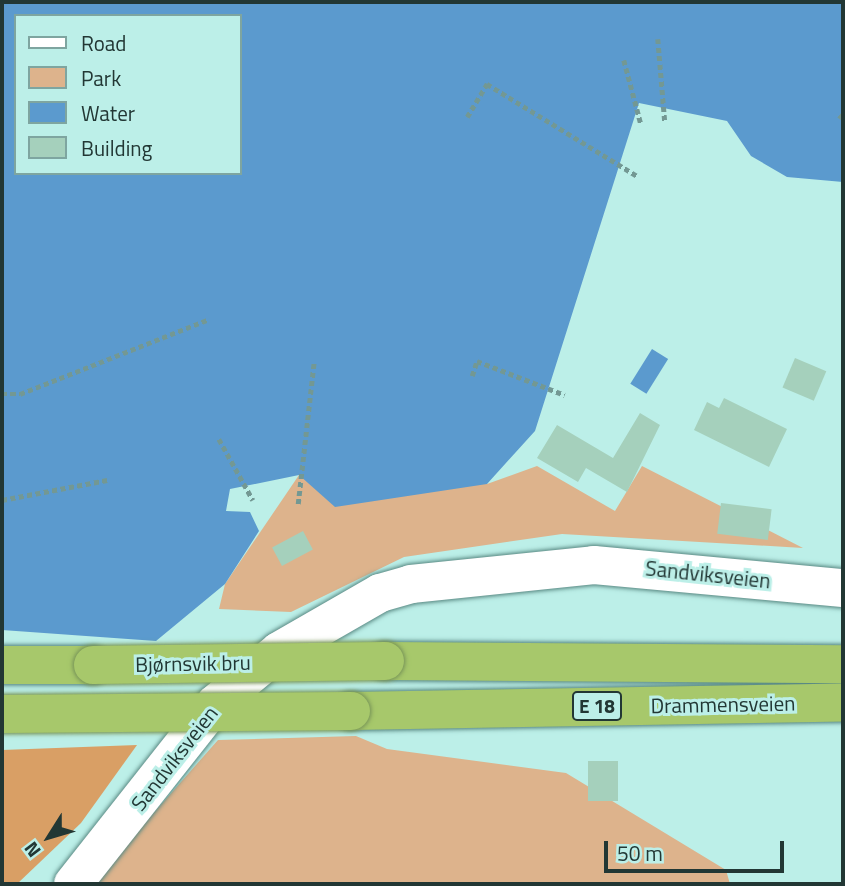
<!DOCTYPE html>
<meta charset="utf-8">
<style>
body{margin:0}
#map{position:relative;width:845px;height:886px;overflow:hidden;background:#bcefe8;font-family:"Titillium Web",sans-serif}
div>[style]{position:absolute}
.green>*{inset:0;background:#ddb38c}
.forest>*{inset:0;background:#d99f65}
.water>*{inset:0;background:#5b9ace;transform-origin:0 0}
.building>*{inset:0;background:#a5d0bc;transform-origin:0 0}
.path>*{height:4.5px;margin-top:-2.25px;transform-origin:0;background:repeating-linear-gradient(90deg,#739893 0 5px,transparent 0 8.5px)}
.roads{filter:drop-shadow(0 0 2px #598983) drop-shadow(0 0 2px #598983)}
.secondary>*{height:38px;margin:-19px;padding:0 19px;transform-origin:19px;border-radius:19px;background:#fff}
.highway>*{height:38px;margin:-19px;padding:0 19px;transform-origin:19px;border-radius:19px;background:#a7c86b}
.bridges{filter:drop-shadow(0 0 2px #789558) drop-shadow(0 0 2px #789558)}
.highway-bridge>*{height:38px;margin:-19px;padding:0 19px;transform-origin:19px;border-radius:19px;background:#a7c86b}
span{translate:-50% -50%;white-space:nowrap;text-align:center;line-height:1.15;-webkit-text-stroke:6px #bcefe8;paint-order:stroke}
.shield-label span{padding:2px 5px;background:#bcefe8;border:2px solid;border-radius:5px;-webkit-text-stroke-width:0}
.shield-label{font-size:19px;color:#223734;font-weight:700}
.street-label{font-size:21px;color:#223734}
.frame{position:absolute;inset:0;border:4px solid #223734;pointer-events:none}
.legend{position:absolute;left:14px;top:14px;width:228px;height:161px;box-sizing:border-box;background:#bcefe8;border:2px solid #7ea5a0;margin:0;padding:9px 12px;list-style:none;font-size:21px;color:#223734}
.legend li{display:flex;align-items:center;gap:14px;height:35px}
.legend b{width:35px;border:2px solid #7ea5a0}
.north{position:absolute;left:14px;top:802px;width:70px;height:70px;-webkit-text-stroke:5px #bcefe8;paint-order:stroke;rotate:233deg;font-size:19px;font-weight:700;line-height:28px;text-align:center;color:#223734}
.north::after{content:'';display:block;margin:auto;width:24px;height:32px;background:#223734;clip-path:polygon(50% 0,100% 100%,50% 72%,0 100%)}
.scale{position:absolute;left:604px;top:841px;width:180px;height:32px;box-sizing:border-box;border:4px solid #223734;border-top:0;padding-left:9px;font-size:21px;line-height:24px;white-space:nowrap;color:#223734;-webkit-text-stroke:5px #bcefe8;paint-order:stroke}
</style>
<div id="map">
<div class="green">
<i style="clip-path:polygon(537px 466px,615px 511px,642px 466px,803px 548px,562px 534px,404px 557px,291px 612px,219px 609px,225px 584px,299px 475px,487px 484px)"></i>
<i style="clip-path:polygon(356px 736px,387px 749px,566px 773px,726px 870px,730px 884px,91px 884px,218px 740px)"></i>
</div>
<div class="forest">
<i style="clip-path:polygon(137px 745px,81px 823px,17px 884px,2px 884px,2px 750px)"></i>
</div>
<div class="water">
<i style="clip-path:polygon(evenodd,2px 2px,843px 2px,843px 182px,787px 177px,751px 156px,727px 121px,639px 103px,535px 431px,487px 484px,335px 507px,299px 475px,230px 489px,226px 511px,250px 512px,259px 531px,225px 584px,156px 641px,2px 630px,2px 2px,16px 16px,240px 16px,240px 173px,16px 173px,16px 16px)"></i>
<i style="left:652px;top:349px;width:19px;height:41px;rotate:32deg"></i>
</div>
<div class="building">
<i style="left:795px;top:358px;width:34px;height:32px;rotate:23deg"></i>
<i style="clip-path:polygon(724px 398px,787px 429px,769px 467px,694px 430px,707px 402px,719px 408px)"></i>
<i style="clip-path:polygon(640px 413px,660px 425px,627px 492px,586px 468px,578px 482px,537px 458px,557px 425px,613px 458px)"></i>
<i style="left:721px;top:503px;width:51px;height:31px;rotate:7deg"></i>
<i style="left:303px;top:531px;width:21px;height:35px;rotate:62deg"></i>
<i style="left:588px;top:761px;width:30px;height:40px"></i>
</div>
<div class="path">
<i style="left:658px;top:39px;width:84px;rotate:85.2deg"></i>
<i style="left:624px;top:60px;width:66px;rotate:75.1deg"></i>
<i style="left:839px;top:115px;width:5px;rotate:37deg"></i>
<i style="left:467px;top:117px;width:39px;rotate:-59deg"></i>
<i style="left:487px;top:84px;width:176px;rotate:31.5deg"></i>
<i style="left:472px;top:376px;width:16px;rotate:-72deg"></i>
<i style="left:477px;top:361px;width:94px;rotate:21.1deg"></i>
<i style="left:2px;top:394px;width:18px"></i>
<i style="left:20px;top:394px;width:201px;rotate:-21.6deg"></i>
<i style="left:219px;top:439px;width:70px;rotate:60.9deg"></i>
<i style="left:2px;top:500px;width:107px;rotate:-10.8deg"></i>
<i style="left:298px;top:504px;width:143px;rotate:-83.6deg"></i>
</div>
<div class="roads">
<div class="secondary">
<i style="left:73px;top:884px;width:229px;rotate:-51.7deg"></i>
<i style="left:215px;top:704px;width:83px;rotate:-39.6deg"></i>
<i style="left:279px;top:651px;width:116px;rotate:-29.9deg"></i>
<i style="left:380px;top:593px;width:32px;rotate:-16deg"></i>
<i style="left:411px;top:584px;width:184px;rotate:-5.9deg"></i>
<i style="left:594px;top:565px;width:250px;rotate:5.3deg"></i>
</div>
<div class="highway">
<i style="left:385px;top:661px;width:458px;rotate:0.4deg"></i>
<i style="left:2px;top:665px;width:91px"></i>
<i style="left:351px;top:711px;width:492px;rotate:-1deg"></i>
</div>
</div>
<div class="bridges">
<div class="highway-bridge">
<i style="left:93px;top:665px;width:292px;rotate:-0.8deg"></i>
<i style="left:2px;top:714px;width:349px;rotate:-0.5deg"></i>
</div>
</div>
<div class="shield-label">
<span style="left:597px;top:706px">E 18</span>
</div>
<div class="street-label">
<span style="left:708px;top:574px;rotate:6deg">Sandviksveien</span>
<span style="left:193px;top:663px;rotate:-1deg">Bjørnsvik bru</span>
<span style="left:723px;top:704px;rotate:-1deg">Drammensveien</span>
<span style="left:174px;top:758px;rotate:-52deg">Sandviksveien</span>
</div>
<div class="frame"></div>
<ul class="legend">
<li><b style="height:9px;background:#fff"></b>Road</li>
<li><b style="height:19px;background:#ddb38c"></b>Park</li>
<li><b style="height:19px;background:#5b9ace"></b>Water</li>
<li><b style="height:19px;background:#a5d0bc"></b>Building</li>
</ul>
<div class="north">N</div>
<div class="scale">50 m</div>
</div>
